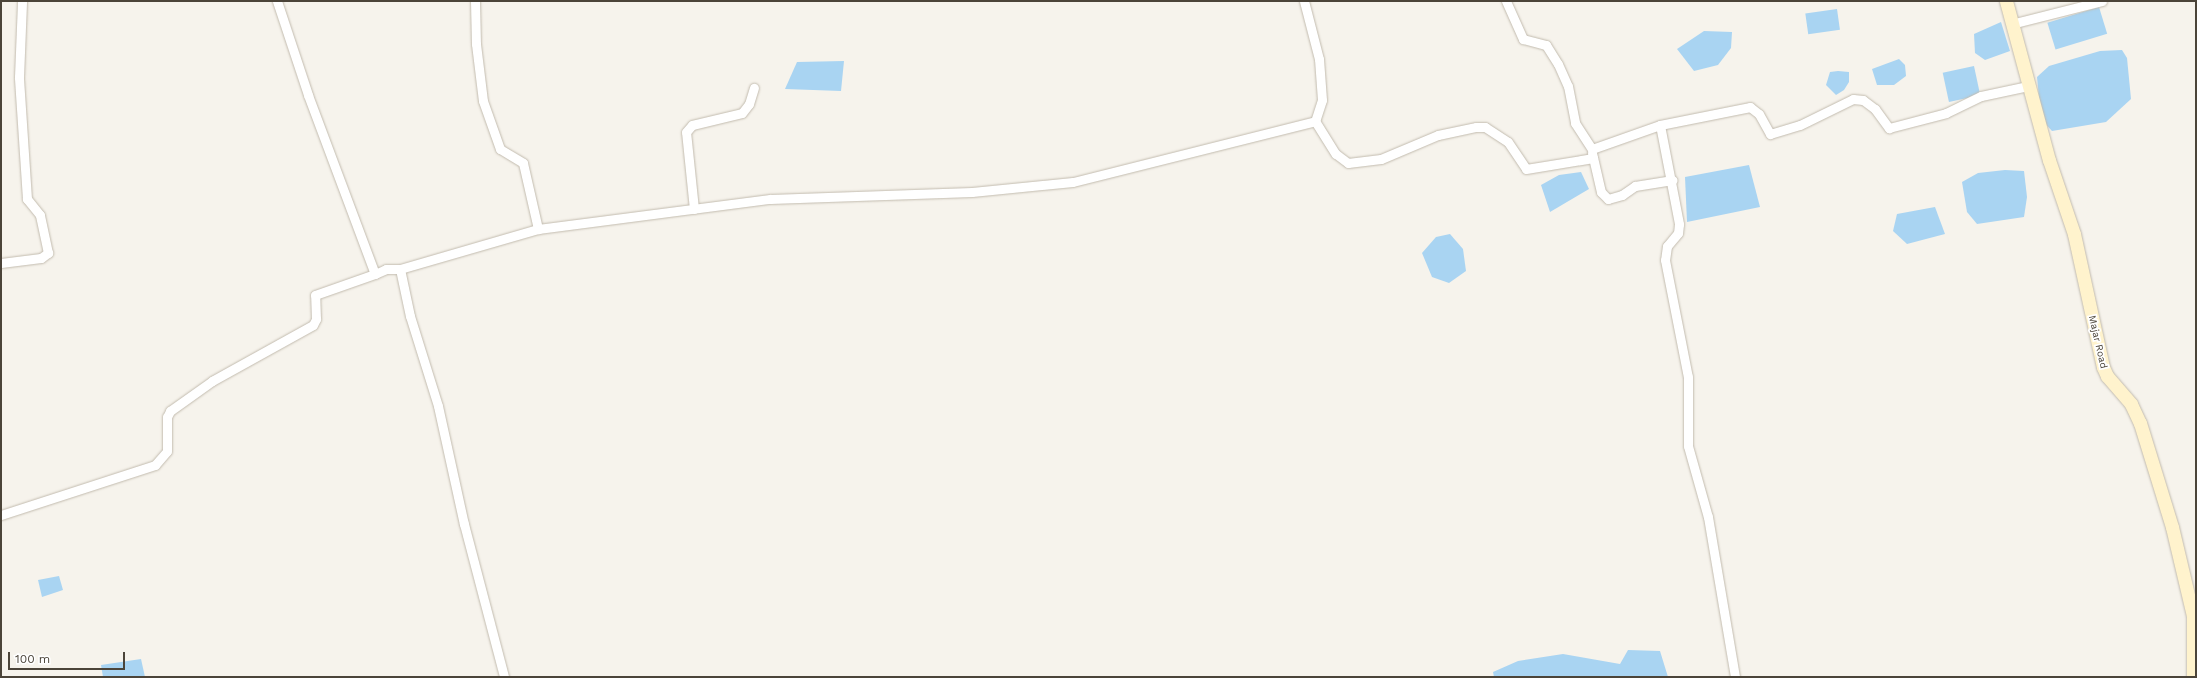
<!DOCTYPE html>
<style>
body{margin:0}
#map{position:relative;width:2197px;height:678px;overflow:hidden;background:#f6f3ec;font-family:"Work Sans",sans-serif}
div>[style]{position:absolute}
.water>*{inset:0;background:#a9d4f2;transform-origin:0 0}
.roads{filter:drop-shadow(0 0 1px #c2bbae) drop-shadow(0 0 1px #c2bbae)}
.street>*{height:9px;margin:-4.5px;padding:0 4.5px;transform-origin:4.5px;border-radius:4.5px;background:#fff}
.secondary>*{height:13px;margin:-6.5px;padding:0 6.5px;transform-origin:6.5px;border-radius:6.5px;background:#fff3cd}
span{translate:-50% -50%;white-space:nowrap;text-align:center;line-height:1.15;-webkit-text-stroke:3.5px #fff;paint-order:stroke}
.street-label{font-size:10px;color:#4b4439}
.frame{position:absolute;inset:0;border:2px solid #4b4439;pointer-events:none}
.scale{position:absolute;left:8px;top:652px;width:117px;height:18px;box-sizing:border-box;border:2px solid #4b4439;border-top:0;padding-left:5px;font-size:12px;line-height:14px;white-space:nowrap;color:#4b4439;-webkit-text-stroke:3px #fff;paint-order:stroke}
</style>
<div id="map">
<div class="water">
<i style="left:2099px;top:7px;width:28px;height:54px;rotate:73deg"></i>
<i style="left:1837px;top:9px;width:21px;height:32px;rotate:82deg"></i>
<i style="clip-path:polygon(2001px 22px,2010px 51px,1985px 60px,1975px 53px,1974px 34px)"></i>
<i style="clip-path:polygon(1704px 31px,1732px 32px,1731px 48px,1718px 65px,1694px 71px,1677px 49px)"></i>
<i style="clip-path:polygon(2122px 50px,2127px 58px,2131px 99px,2106px 122px,2052px 131px,2041px 119px,2037px 77px,2049px 66px,2100px 51px)"></i>
<i style="clip-path:polygon(1899px 59px,1905px 65px,1906px 76px,1894px 85px,1877px 85px,1872px 69px)"></i>
<i style="clip-path:polygon(844px 61px,841px 91px,785px 89px,797px 62px)"></i>
<i style="left:1974px;top:66px;width:30px;height:32px;rotate:78deg"></i>
<i style="clip-path:polygon(1838px 71px,1849px 72px,1849px 82px,1844px 90px,1836px 95px,1826px 85px,1830px 72px)"></i>
<i style="clip-path:polygon(1749px 165px,1760px 207px,1687px 222px,1685px 177px)"></i>
<i style="clip-path:polygon(2005px 170px,2024px 171px,2027px 197px,2024px 217px,1977px 224px,1967px 212px,1962px 182px,1978px 173px)"></i>
<i style="clip-path:polygon(1581px 172px,1589px 189px,1550px 212px,1541px 185px,1559px 175px)"></i>
<i style="clip-path:polygon(1935px 207px,1945px 234px,1907px 244px,1893px 231px,1897px 214px)"></i>
<i style="clip-path:polygon(1450px 234px,1463px 249px,1466px 271px,1449px 283px,1432px 277px,1422px 253px,1436px 237px)"></i>
<i style="clip-path:polygon(59px 576px,63px 590px,42px 597px,38px 580px)"></i>
<i style="clip-path:polygon(1628px 650px,1660px 651px,1668px 677px,1494px 677px,1493px 672px,1518px 661px,1563px 654px,1620px 664px)"></i>
<i style="clip-path:polygon(141px 659px,145px 677px,103px 677px,101px 665px)"></i>
</div>
<div class="roads">
<div class="street">
<i style="left:277px;top:1px;width:99px;rotate:71.7deg"></i>
<i style="left:308px;top:95px;width:191px;rotate:69.5deg"></i>
<i style="left:375px;top:274px;width:12px;rotate:-24deg"></i>
<i style="left:386px;top:269px;width:14px"></i>
<i style="left:400px;top:269px;width:48px;rotate:78deg"></i>
<i style="left:410px;top:316px;width:94px;rotate:72.7deg"></i>
<i style="left:438px;top:406px;width:121px;rotate:77.6deg"></i>
<i style="left:464px;top:524px;width:158px;rotate:75.3deg"></i>
<i style="left:475px;top:1px;width:43px;rotate:88.7deg"></i>
<i style="left:476px;top:44px;width:57px;rotate:83deg"></i>
<i style="left:483px;top:101px;width:51px;rotate:70.5deg"></i>
<i style="left:500px;top:149px;width:27px;rotate:31deg"></i>
<i style="left:523px;top:163px;width:68px;rotate:77.2deg"></i>
<i style="left:1304px;top:1px;width:60px;rotate:75.5deg"></i>
<i style="left:1319px;top:59px;width:41px;rotate:85.8deg"></i>
<i style="left:1322px;top:100px;width:22px;rotate:108deg"></i>
<i style="left:1506px;top:1px;width:42px;rotate:65.9deg"></i>
<i style="left:1523px;top:39px;width:24px;rotate:15deg"></i>
<i style="left:1546px;top:45px;width:22px;rotate:58deg"></i>
<i style="left:1558px;top:64px;width:24px;rotate:66deg"></i>
<i style="left:1568px;top:86px;width:38px;rotate:79deg"></i>
<i style="left:1575px;top:123px;width:31px;rotate:57deg"></i>
<i style="left:1592px;top:149px;width:72px;rotate:-19.4deg"></i>
<i style="left:1660px;top:125px;width:101px;rotate:79.1deg"></i>
<i style="left:1679px;top:224px;width:9px;rotate:96deg"></i>
<i style="left:1678px;top:233px;width:17px;rotate:130deg"></i>
<i style="left:1667px;top:246px;width:14px;rotate:98deg"></i>
<i style="left:1665px;top:260px;width:119px;rotate:78.9deg"></i>
<i style="left:1688px;top:377px;width:69px;rotate:90deg"></i>
<i style="left:1688px;top:446px;width:74px;rotate:74.3deg"></i>
<i style="left:1708px;top:517px;width:162px;rotate:80.4deg"></i>
<i style="left:2011px;top:24px;width:94px;rotate:-14.2deg"></i>
<i style="left:1660px;top:125px;width:92px;rotate:-11.3deg"></i>
<i style="left:1750px;top:107px;width:11px;rotate:38deg"></i>
<i style="left:1759px;top:114px;width:23px;rotate:61deg"></i>
<i style="left:1770px;top:134px;width:31px;rotate:-17deg"></i>
<i style="left:1800px;top:125px;width:59px;rotate:-26.1deg"></i>
<i style="left:1853px;top:99px;width:10px;rotate:6deg"></i>
<i style="left:1863px;top:100px;width:15px;rotate:37deg"></i>
<i style="left:1875px;top:109px;width:24px;rotate:54deg"></i>
<i style="left:1889px;top:128px;width:59px;rotate:-14.7deg"></i>
<i style="left:1946px;top:113px;width:39px;rotate:-26deg"></i>
<i style="left:1981px;top:96px;width:48px;rotate:-12deg"></i>
<i style="left:1592px;top:153px;width:40px;rotate:77deg"></i>
<i style="left:1601px;top:192px;width:10px;rotate:45deg"></i>
<i style="left:1608px;top:199px;width:15px;rotate:-16deg"></i>
<i style="left:1622px;top:195px;width:16px;rotate:-35deg"></i>
<i style="left:1635px;top:186px;width:38px;rotate:-9deg"></i>
<i style="left:694px;top:209px;width:77px;rotate:-95.9deg"></i>
<i style="left:686px;top:132px;width:9px;rotate:-49deg"></i>
<i style="left:692px;top:125px;width:51px;rotate:-13.5deg"></i>
<i style="left:742px;top:113px;width:11px;rotate:-52deg"></i>
<i style="left:749px;top:104px;width:17px;rotate:-73deg"></i>
<i style="left:1px;top:263px;width:40px;rotate:-7.1deg"></i>
<i style="left:41px;top:258px;width:9px;rotate:-36deg"></i>
<i style="left:48px;top:253px;width:39px;rotate:-102deg"></i>
<i style="left:40px;top:215px;width:21px;rotate:-129deg"></i>
<i style="left:27px;top:199px;width:122px;rotate:-93.8deg"></i>
<i style="left:19px;top:77px;width:76px;rotate:-87.7deg"></i>
<i style="left:400px;top:269px;width:144px;rotate:-16.2deg"></i>
<i style="left:538px;top:229px;width:234px;rotate:-7.4deg"></i>
<i style="left:770px;top:199px;width:202px;rotate:-2deg"></i>
<i style="left:972px;top:192px;width:101px;rotate:-5.7deg"></i>
<i style="left:1073px;top:182px;width:250px;rotate:-14.1deg"></i>
<i style="left:1315px;top:121px;width:39px;rotate:58deg"></i>
<i style="left:1336px;top:154px;width:15px;rotate:37deg"></i>
<i style="left:1348px;top:163px;width:33px;rotate:-7deg"></i>
<i style="left:1381px;top:159px;width:62px;rotate:-22.8deg"></i>
<i style="left:1438px;top:135px;width:39px;rotate:-12deg"></i>
<i style="left:1476px;top:127px;width:9px"></i>
<i style="left:1485px;top:127px;width:27px;rotate:33deg"></i>
<i style="left:1508px;top:142px;width:32px;rotate:56deg"></i>
<i style="left:1526px;top:169px;width:68px;rotate:-9.3deg"></i>
<i style="left:1px;top:515px;width:162px;rotate:-18deg"></i>
<i style="left:155px;top:465px;width:18px;rotate:-49deg"></i>
<i style="left:167px;top:451px;width:34px;rotate:-90deg"></i>
<i style="left:167px;top:417px;width:7px;rotate:-63deg"></i>
<i style="left:170px;top:411px;width:52px;rotate:-35.5deg"></i>
<i style="left:212px;top:381px;width:115px;rotate:-29deg"></i>
<i style="left:313px;top:325px;width:7px;rotate:-63deg"></i>
<i style="left:316px;top:319px;width:24px;rotate:-92deg"></i>
<i style="left:315px;top:295px;width:64px;rotate:-19.3deg"></i>
</div>
<div class="secondary">
<i style="left:2006px;top:1px;width:165px;rotate:74.9deg"></i>
<i style="left:2049px;top:160px;width:78px;rotate:71.3deg"></i>
<i style="left:2074px;top:234px;width:136px;rotate:77.7deg"></i>
<i style="left:2103px;top:367px;width:10px;rotate:66deg"></i>
<i style="left:2107px;top:376px;width:37px;rotate:49deg"></i>
<i style="left:2131px;top:404px;width:21px;rotate:65deg"></i>
<i style="left:2140px;top:423px;width:109px;rotate:72.9deg"></i>
<i style="left:2172px;top:527px;width:91px;rotate:76.7deg"></i>
<i style="left:2193px;top:616px;width:61px;rotate:90deg"></i>
</div>
</div>
<div class="street-label">
<span style="left:2098px;top:342px;rotate:77deg">Majar Road</span>
</div>
<div class="frame"></div>
<div class="scale">100 m</div>
</div>
